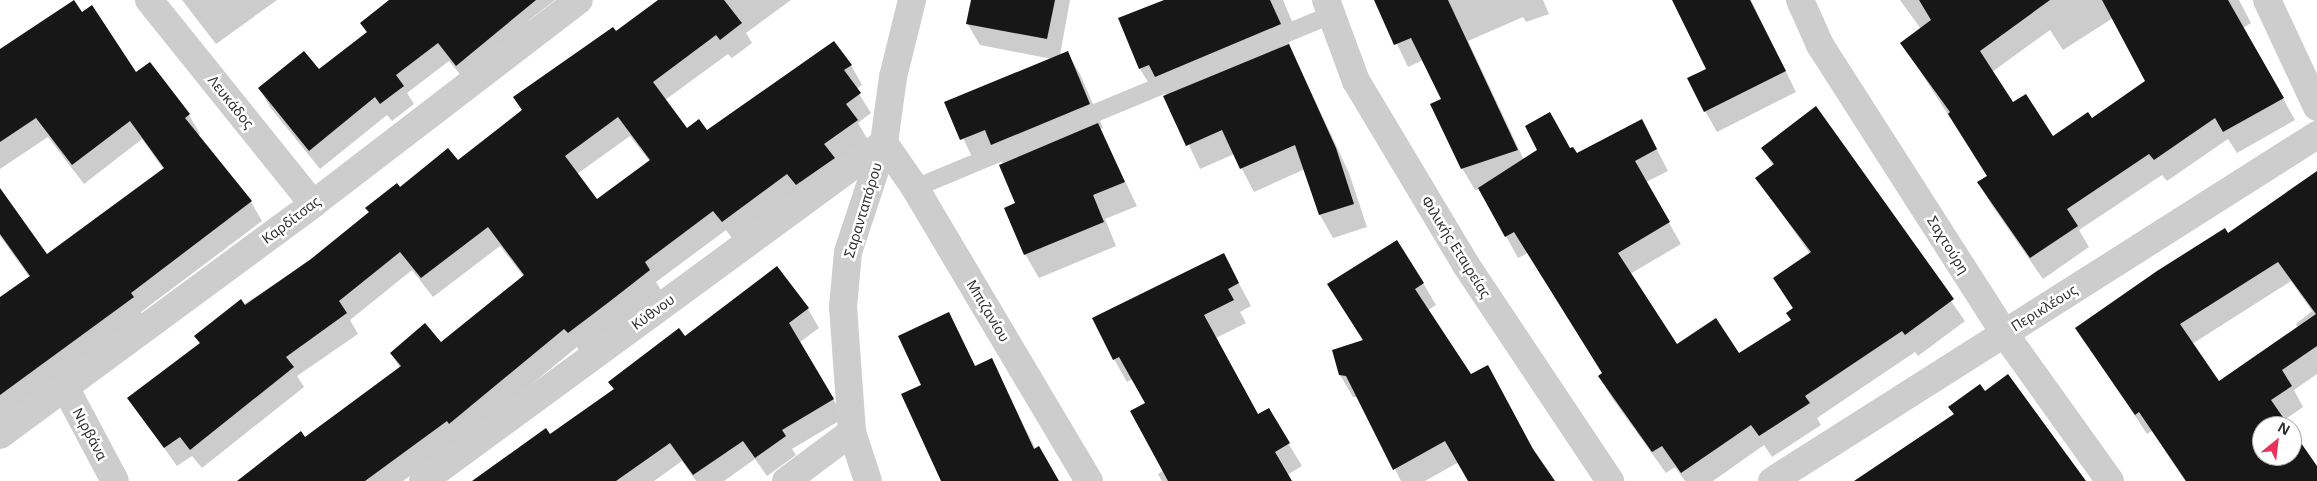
<!DOCTYPE html>
<meta charset="utf-8">
<style>
body{margin:0}
#map{position:relative;width:2317px;height:481px;overflow:hidden;background:#fff;font-family:"Noto Sans",sans-serif}
div>[style]{position:absolute}
.shadow>*{inset:0;background:#0003}
.building>*{inset:0;background:#171717}
.service>*{height:18px;margin:-9px;padding:0 9px;transform-origin:9px;border-radius:9px;background:#cdcdcd}
.minor>*{height:28px;margin:-14px;padding:0 14px;transform-origin:14px;border-radius:14px;background:#cdcdcd}
span{translate:-50% -50%;white-space:nowrap;text-align:center;line-height:1.15;-webkit-text-stroke:5px #fff;paint-order:stroke}
.street-label{font-size:14px;color:#303030}
.north{position:absolute;left:2252px;top:416px;width:50px;height:50px;box-sizing:border-box;background:#fff;border:1px solid #acacac;border-radius:50%;rotate:29deg;font-size:14px;font-weight:700;line-height:20px;text-align:center;color:#303030}
.north::after{content:'';display:block;margin:auto;width:18px;height:22px;background:#e8315b;clip-path:polygon(50% 0,100% 100%,50% 72%,0 100%)}
</style>
<div id="map">
<div class="shadow">
<i style="clip-path:polygon(182px 0,277px 0,216px 44px)"></i>
<i style="clip-path:polygon(394px 0,555px 0,528px 21px,532px 28px,467px 83px,449px 61px,407px 93px,414px 104px,392px 121px,387px 115px,320px 169px,270px 107px,260px 89px,319px 71px,367px 33px,362px 24px)"></i>
<i style="clip-path:polygon(evenodd,660px 0,791px 0,746px 33px,752px 43px,732px 58px,728px 54px,665px 100px,687px 130px,707px 132px,851px 65px,862px 85px,856px 89px,871px 113px,858px 123px,868px 140px,734px 241px,726px 230px,656px 282px,661px 290px,580px 352px,577px 347px,461px 442px,459px 440px,403px 481px,240px 481px,305px 439px,400px 368px,391px 353px,441px 343px,524px 277px,500px 246px,433px 297px,412px 270px,350px 320px,358px 334px,297px 376px,304px 387px,202px 468px,192px 456px,177px 466px,129px 399px,200px 344px,196px 336px,311px 260px,400px 189px,458px 161px,660px 0,630px 136px,650px 162px,597px 201px,577px 174px,630px 136px)"></i>
<i style="clip-path:polygon(972px 0,1070px 0,1060px 55px,1067px 52px,1081px 76px,1103px 128px,1100px 129px,1137px 206px,1105px 219px,1116px 246px,1039px 278px,1025px 254px,1017px 204px,1003px 164px,998px 154px,975px 163px,946px 103px,1052px 59px,980px 45px,967px 23px)"></i>
<i style="clip-path:polygon(1167px 0,1283px 0,1296px 31px,1287px 34px,1290px 47px,1349px 173px,1367px 227px,1333px 238px,1320px 215px,1305px 169px,1254px 192px,1234px 154px,1200px 169px,1162px 86px,1153px 90px,1140px 69px,1120px 19px)"></i>
<i style="clip-path:polygon(1376px 0,1543px 0,1549px 14px,1526px 22px,1523px 17px,1468px 41px,1524px 160px,1570px 150px,1576px 154px,1653px 142px,1668px 171px,1646px 182px,1681px 244px,1630px 274px,1677px 346px,1739px 355px,1792px 321px,1793px 309px,1774px 278px,1810px 254px,1757px 178px,1773px 166px,1763px 148px,1816px 108px,1965px 321px,1918px 356px,1915px 352px,1817px 418px,1821px 425px,1772px 457px,1764px 445px,1713px 481px,1685px 481px,1675px 467px,1666px 473px,1612px 398px,1599px 376px,1603px 374px,1528px 253px,1518px 258px,1480px 189px,1475px 190px,1462px 168px,1442px 100px,1423px 60px,1408px 67px)"></i>
<i style="clip-path:polygon(1674px 0,1751px 0,1796px 92px,1717px 132px,1705px 111px,1708px 69px)"></i>
<i style="clip-path:polygon(evenodd,1900px 0,2239px 0,2251px 23px,2243px 28px,2295px 120px,2237px 153px,2228px 139px,2167px 181px,2162px 175px,2079px 230px,2089px 247px,2043px 279px,1991px 204px,1979px 183px,1988px 177px,1902px 43px,1921px 29px,1900px 0,2113px 18px,2147px 82px,2092px 120px,2053px 138px,2012px 104px,1992px 72px,2050px 30px,2063px 50px,2113px 18px)"></i>
<i style="clip-path:polygon(82px 13px,136px 74px,149px 64px,189px 115px,200px 134px,197px 136px,251px 202px,262px 221px,141px 312px,144px 317px,0 424px,0 299px,30px 278px,0 236px,0 190px,47px 256px,164px 170px,142px 139px,84px 184px,48px 137px,0 169px,0 51px)"></i>
<i style="clip-path:polygon(evenodd,2317px 178px,2317px 374px,2294px 390px,2303px 407px,2284px 420px,2288px 426px,2262px 426px,2262px 456px,2292px 456px,2292px 432px,2317px 468px,2317px 481px,2185px 481px,2152px 431px,2147px 434px,2077px 328px,2317px 178px,2291px 281px,2312px 311px,2296px 324px,2298px 328px,2218px 382px,2192px 344px,2291px 281px)"></i>
<i style="clip-path:polygon(1224px 255px,1251px 306px,1240px 312px,1246px 323px,1216px 338px,1258px 416px,1268px 410px,1302px 466px,1287px 475px,1291px 481px,1162px 481px,1158px 474px,1164px 470px,1146px 404px,1133px 379px,1127px 382px,1114px 359px)"></i>
<i style="clip-path:polygon(1423px 283px,1436px 305px,1428px 310px,1471px 375px,1553px 481px,1470px 481px,1459px 462px,1425px 481px,1401px 481px,1358px 397px,1353px 397px,1340px 375px,1363px 341px,1329px 285px)"></i>
<i style="clip-path:polygon(808px 309px,819px 328px,800px 342px,844px 418px,792px 449px,796px 455px,767px 476px,755px 459px,724px 481px,696px 481px,682px 461px,654px 481px,474px 481px,550px 435px,684px 338px)"></i>
<i style="clip-path:polygon(949px 314px,976px 367px,991px 360px,1036px 450px,1057px 481px,943px 481px,922px 385px)"></i>
</div>
<div class="building">
<i style="clip-path:polygon(74px 0,82px 12px,92px 5px,136px 72px,150px 62px,190px 114px,185px 118px,252px 201px,131px 293px,134px 297px,0 395px,0 297px,30px 276px,0 234px,0 188px,47px 254px,164px 168px,130px 121px,72px 165px,36px 118px,0 142px,0 49px)"></i>
<i style="clip-path:polygon(389px 0,536px 0,456px 66px,438px 43px,396px 75px,404px 86px,380px 104px,375px 97px,309px 151px,258px 88px,304px 51px,319px 69px,367px 32px,360px 23px)"></i>
<i style="clip-path:polygon(evenodd,658px 0,724px 0,742px 23px,720px 40px,716px 35px,653px 82px,687px 128px,699px 119px,707px 130px,834px 41px,852px 65px,844px 70px,861px 93px,846px 104px,858px 120px,824px 144px,835px 158px,796px 185px,787px 174px,722px 222px,713px 211px,645px 262px,650px 270px,609px 302px,568px 333px,564px 329px,449px 424px,447px 421px,365px 481px,237px 481px,301px 431px,305px 437px,401px 366px,390px 353px,425px 323px,441px 342px,524px 275px,488px 227px,421px 278px,400px 252px,339px 301px,347px 313px,286px 357px,294px 367px,190px 450px,180px 437px,164px 448px,127px 398px,200px 343px,194px 336px,241px 299px,245px 305px,311px 259px,369px 212px,365px 208px,397px 183px,400px 187px,448px 148px,458px 160px,522px 110px,513px 97px,613px 27px,616px 31px,658px 0,618px 117px,650px 160px,597px 199px,565px 156px,618px 117px)"></i>
<i style="clip-path:polygon(971px 0,1055px 0,1047px 39px,966px 24px)"></i>
<i style="clip-path:polygon(1164px 0,1270px 0,1281px 24px,1155px 77px,1149px 65px,1139px 69px,1118px 18px)"></i>
<i style="clip-path:polygon(1374px 0,1448px 0,1518px 150px,1461px 169px,1430px 104px,1441px 99px,1411px 38px,1394px 45px)"></i>
<i style="clip-path:polygon(1672px 0,1750px 0,1786px 71px,1704px 112px,1687px 78px,1706px 69px)"></i>
<i style="clip-path:polygon(1919px 0,2050px 0,1980px 51px,2013px 102px,2026px 94px,2053px 136px,2088px 112px,2092px 118px,2145px 81px,2102px 0,2228px 0,2284px 98px,2223px 132px,2215px 118px,2154px 160px,2149px 154px,2067px 209px,2078px 226px,2030px 258px,1977px 182px,1987px 176px,1948px 114px,1950px 112px,1900px 43px,1931px 20px)"></i>
<i style="clip-path:polygon(1289px 44px,1336px 148px,1354px 204px,1319px 215px,1295px 145px,1240px 169px,1222px 130px,1186px 146px,1163px 96px)"></i>
<i style="clip-path:polygon(1068px 51px,1090px 104px,991px 145px,985px 130px,960px 140px,944px 102px)"></i>
<i style="clip-path:polygon(1816px 106px,1954px 299px,1905px 335px,1902px 331px,1805px 396px,1810px 403px,1759px 436px,1751px 425px,1681px 473px,1662px 446px,1652px 452px,1598px 376px,1602px 373px,1514px 232px,1505px 237px,1478px 188px,1537px 150px,1525px 126px,1550px 112px,1570px 148px,1573px 147px,1577px 153px,1642px 119px,1657px 149px,1635px 161px,1670px 222px,1618px 253px,1677px 344px,1716px 318px,1739px 353px,1791px 320px,1786px 313px,1793px 308px,1773px 278px,1811px 252px,1755px 178px,1774px 164px,1761px 148px)"></i>
<i style="clip-path:polygon(1098px 123px,1125px 182px,1093px 195px,1104px 222px,1024px 255px,1004px 208px,1015px 203px,999px 165px)"></i>
<i style="clip-path:polygon(evenodd,2317px 171px,2317px 346px,2282px 370px,2292px 386px,2271px 400px,2289px 426px,2262px 426px,2262px 456px,2292px 456px,2292px 430px,2317px 466px,2317px 481px,2186px 481px,2139px 412px,2135px 415px,2075px 328px,2157px 271px,2225px 228px,2228px 233px,2317px 171px,2278px 262px,2316px 314px,2219px 381px,2180px 324px,2278px 262px)"></i>
<i style="clip-path:polygon(1397px 240px,1424px 283px,1415px 289px,1471px 374px,1488px 365px,1533px 449px,1555px 481px,1468px 481px,1445px 441px,1393px 470px,1346px 376px,1339px 375px,1332px 350px,1363px 340px,1327px 284px)"></i>
<i style="clip-path:polygon(1224px 253px,1239px 283px,1228px 289px,1234px 300px,1204px 315px,1258px 414px,1269px 408px,1290px 443px,1275px 452px,1292px 481px,1168px 481px,1130px 411px,1145px 403px,1119px 357px,1113px 360px,1092px 318px)"></i>
<i style="clip-path:polygon(777px 266px,809px 308px,789px 323px,834px 399px,782px 430px,786px 436px,755px 458px,743px 441px,693px 475px,670px 443px,616px 481px,472px 481px,546px 428px,550px 434px,614px 389px,608px 382px,679px 328px,685px 336px)"></i>
<i style="clip-path:polygon(949px 312px,975px 366px,992px 358px,1034px 449px,1039px 446px,1059px 481px,941px 481px,901px 394px,921px 385px,898px 336px)"></i>
<i style="clip-path:polygon(2008px 374px,2086px 481px,1854px 481px,1954px 414px,1948px 407px,1980px 384px,1985px 391px)"></i>
</div>
<div class="service">
<i style="left:915px;top:188px;width:451px;rotate:-22.6deg"></i>
</div>
<div class="minor">
<i style="left:149px;top:0;width:262px;rotate:51.2deg"></i>
<i style="left:1326px;top:0;width:86px;rotate:69.7deg"></i>
<i style="left:1356px;top:81px;width:214px;rotate:59.1deg"></i>
<i style="left:1466px;top:265px;width:260px;rotate:56.3deg"></i>
<i style="left:1800px;top:0;width:49px;rotate:66deg"></i>
<i style="left:1820px;top:45px;width:342px;rotate:57.4deg"></i>
<i style="left:2004px;top:333px;width:182px;rotate:54.4deg"></i>
<i style="left:2267px;top:0;width:118px;rotate:65deg"></i>
<i style="left:884px;top:143px;width:55px;rotate:55.4deg"></i>
<i style="left:915px;top:188px;width:341px;rotate:59.3deg"></i>
<i style="left:65px;top:387px;width:106px;rotate:62deg"></i>
<i style="left:0;top:435px;width:389px;rotate:-36.4deg"></i>
<i style="left:313px;top:204px;width:335px;rotate:-37.5deg"></i>
<i style="left:423px;top:481px;width:572px;rotate:-36.25deg"></i>
<i style="left:786px;top:481px;width:82px;rotate:-36.6deg"></i>
<i style="left:868px;top:481px;width:52px;rotate:-108.1deg"></i>
<i style="left:852px;top:432px;width:125px;rotate:-94.1deg"></i>
<i style="left:843px;top:307px;width:55px;rotate:-84.8deg"></i>
<i style="left:848px;top:252px;width:115px;rotate:-71.7deg"></i>
<i style="left:884px;top:143px;width:67px;rotate:-82.2deg"></i>
<i style="left:893px;top:77px;width:79px;rotate:-76.1deg"></i>
<i style="left:1772px;top:481px;width:646px;rotate:-32.41deg"></i>
</div>
<div class="street-label">
<span style="left:231px;top:102px;rotate:51deg">Λευκάδος</span>
<span style="left:863px;top:210px;rotate:-73deg">Σαρανταπόρου</span>
<span style="left:291px;top:220px;rotate:-37deg">Καρδίτσας</span>
<span style="left:1948px;top:245px;rotate:58deg">Σαχτούρη</span>
<span style="left:1456px;top:247px;rotate:58deg">Φιλικής Εταιρείας</span>
<span style="left:2044px;top:308px;rotate:-32deg">Περικλέους</span>
<span style="left:988px;top:311px;rotate:59deg">Μπιζανίου</span>
<span style="left:653px;top:312px;rotate:-36deg">Κύθνου</span>
<span style="left:90px;top:434px;rotate:62deg">Νιρβάνα</span>
</div>
<div class="north">N</div>
</div>
